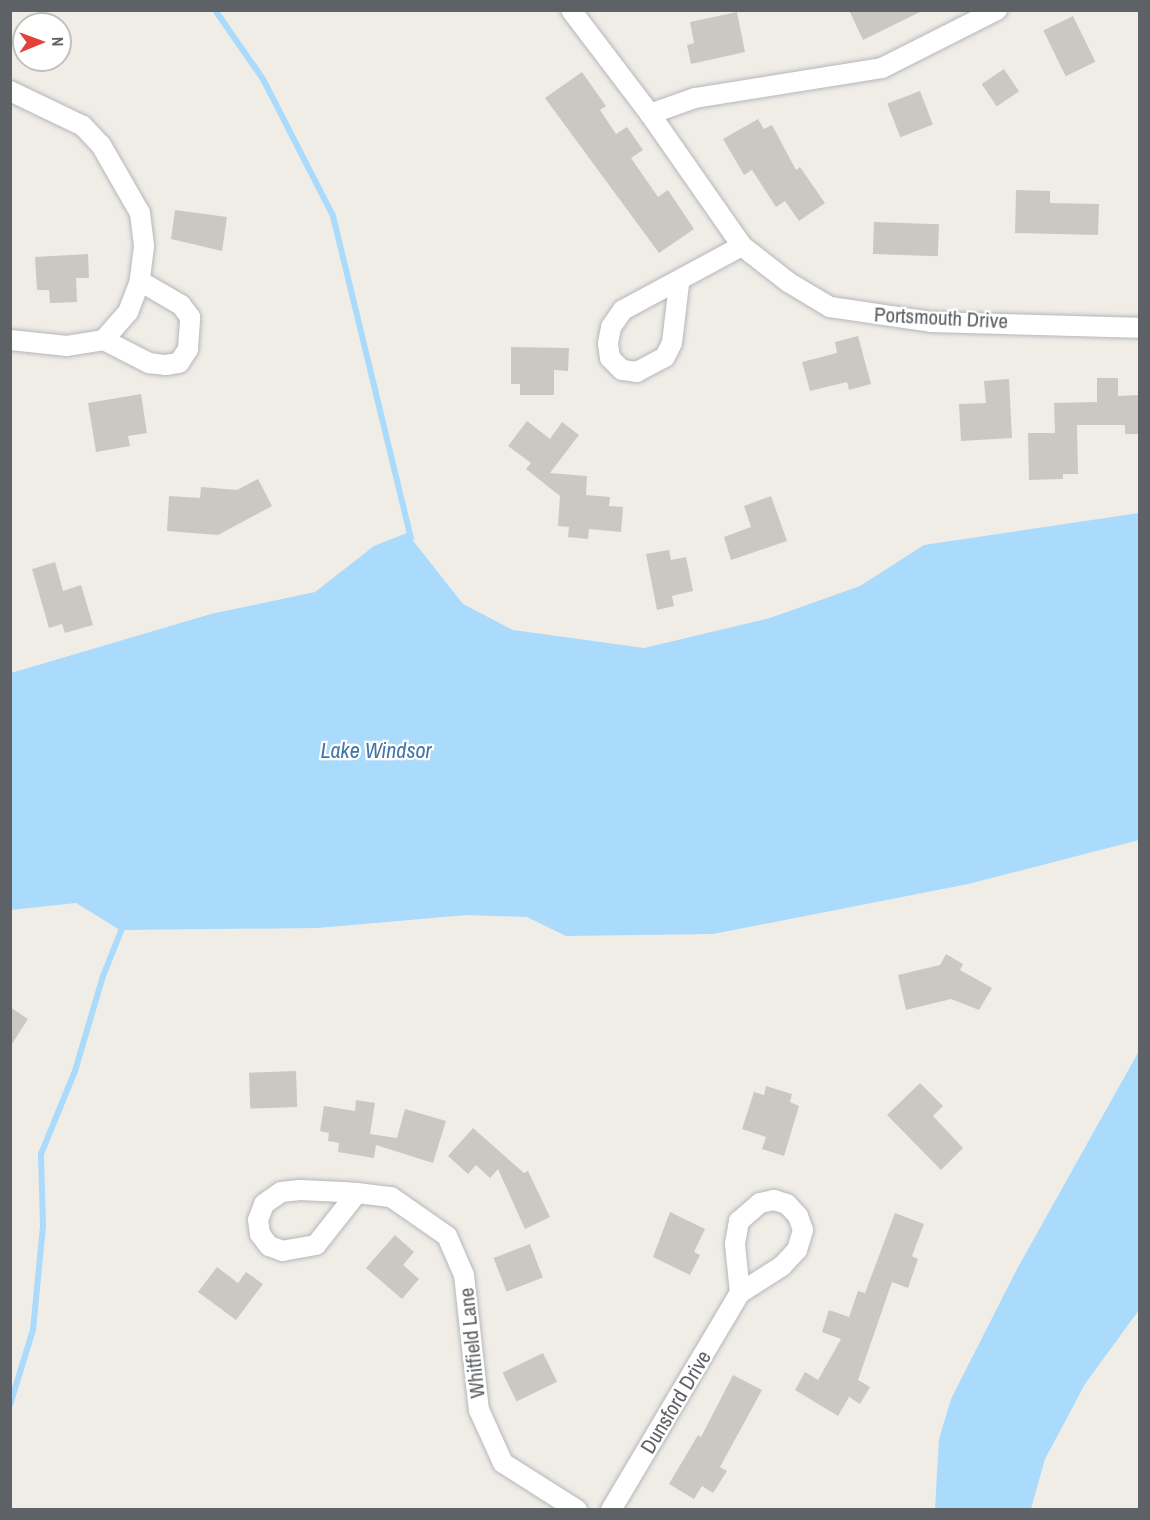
<!DOCTYPE html>
<style>
body{margin:0}
#map{position:relative;width:1150px;height:1520px;overflow:hidden;background:#f0ede7;font-family:"Archivo Narrow",sans-serif}
div>[style]{position:absolute}
.water>*{inset:0;background:#aadafc}
.stream>*{height:6px;margin:-3px;padding:0 3px;transform-origin:3px;border-radius:3px;background:#aadafc}
.building>*{inset:0;background:#cbc8c4;transform-origin:0 0}
.roads{filter:drop-shadow(0 0 2px #b4b7bb) drop-shadow(0 0 2px #b4b7bb)}
.minor>*{height:20px;margin:-10px;padding:0 10px;transform-origin:10px;border-radius:10px;background:#fff}
span{translate:-50% -50%;white-space:nowrap;text-align:center;line-height:1.15;-webkit-text-stroke:4.5px #fff;paint-order:stroke}
.street-label{font-size:21px;color:#5e6266}
.water-label{font-size:22px;color:#4376a6;font-style:italic}
.frame{position:absolute;inset:0;border:12px solid #5e6266;pointer-events:none}
.north{position:absolute;left:12px;top:12px;width:60px;height:60px;box-sizing:border-box;background:#fff;border:2px solid #bfc0c2;border-radius:50%;rotate:89deg;font-size:16px;font-weight:700;line-height:24px;text-align:center;color:#5e6266}
.north::after{content:'';display:block;margin:auto;width:21px;height:27px;background:#e34239;clip-path:polygon(50% 0,100% 100%,50% 72%,0 100%)}
</style>
<div id="map">
<div class="water">
<i style="clip-path:polygon(1139px 513px,1139px 840px,968px 884px,713px 934px,566px 936px,527px 917px,467px 915px,317px 928px,120px 930px,76px 903px,11px 910px,11px 673px,211px 614px,315px 592px,374px 546px,407px 533px,463px 604px,513px 630px,644px 648px,770px 618px,860px 586px,924px 545px)"></i>
<i style="clip-path:polygon(1139px 1051px,1139px 1310px,1085px 1384px,1045px 1459px,1031px 1509px,935px 1509px,939px 1439px,951px 1399px,1017px 1269px)"></i>
</div>
<div class="stream">
<i style="left:215px;top:10px;width:84px;rotate:55.2deg"></i>
<i style="left:263px;top:79px;width:154px;rotate:62.9deg"></i>
<i style="left:333px;top:216px;width:331px;rotate:76.4deg"></i>
<i style="left:10px;top:1405px;width:78px;rotate:-73deg"></i>
<i style="left:33px;top:1330px;width:104px;rotate:-84.5deg"></i>
<i style="left:43px;top:1226px;width:72px;rotate:-91.6deg"></i>
<i style="left:41px;top:1154px;width:90px;rotate:-67.7deg"></i>
<i style="left:75px;top:1071px;width:99px;rotate:-73.6deg"></i>
<i style="left:103px;top:976px;width:54px;rotate:-68.2deg"></i>
</div>
<div class="building">
<i style="clip-path:polygon(849px 10px,924px 10px,863px 40px)"></i>
<i style="clip-path:polygon(737px 12px,745px 52px,691px 64px,687px 45px,694px 43px,690px 22px)"></i>
<i style="left:1073px;top:16px;width:51px;height:33px;rotate:64deg"></i>
<i style="left:1004px;top:69px;width:27px;height:27px;rotate:56deg"></i>
<i style="clip-path:polygon(582px 72px,606px 106px,600px 110px,616px 134px,627px 127px,643px 150px,631px 158px,658px 197px,668px 190px,694px 229px,659px 253px,545px 98px)"></i>
<i style="left:920px;top:91px;width:36px;height:35px;rotate:69deg"></i>
<i style="clip-path:polygon(758px 119px,764px 129px,772px 125px,796px 170px,800px 167px,825px 203px,799px 221px,785px 201px,776px 207px,752px 170px,744px 175px,723px 139px)"></i>
<i style="clip-path:polygon(1016px 190px,1050px 191px,1050px 203px,1099px 204px,1098px 235px,1015px 233px)"></i>
<i style="clip-path:polygon(175px 210px,227px 217px,222px 251px,171px 239px)"></i>
<i style="left:874px;top:222px;width:65px;height:32px;rotate:2deg"></i>
<i style="clip-path:polygon(88px 254px,89px 278px,76px 278px,77px 302px,50px 303px,49px 290px,37px 290px,35px 257px)"></i>
<i style="clip-path:polygon(858px 336px,871px 384px,849px 390px,847px 382px,810px 391px,802px 362px,837px 353px,835px 342px)"></i>
<i style="clip-path:polygon(511px 347px,569px 348px,568px 371px,554px 370px,554px 395px,520px 395px,520px 384px,511px 384px)"></i>
<i style="clip-path:polygon(1097px 378px,1118px 378px,1118px 396px,1140px 395px,1140px 434px,1125px 434px,1125px 425px,1077px 425px,1078px 474px,1063px 474px,1063px 479px,1029px 480px,1028px 433px,1055px 433px,1054px 403px,1097px 402px)"></i>
<i style="clip-path:polygon(1009px 379px,1012px 438px,961px 441px,959px 404px,986px 403px,984px 381px)"></i>
<i style="clip-path:polygon(141px 394px,147px 433px,128px 436px,130px 446px,96px 452px,88px 403px)"></i>
<i style="clip-path:polygon(527px 421px,550px 439px,562px 422px,579px 435px,550px 473px,587px 476px,586px 495px,610px 497px,609px 506px,623px 507px,621px 532px,589px 529px,588px 539px,568px 537px,569px 527px,558px 526px,560px 496px,526px 469px,531px 463px,508px 446px)"></i>
<i style="clip-path:polygon(258px 479px,272px 506px,218px 535px,167px 531px,169px 496px,200px 498px,201px 487px,237px 490px)"></i>
<i style="clip-path:polygon(771px 496px,787px 541px,731px 560px,724px 537px,751px 527px,744px 506px)"></i>
<i style="clip-path:polygon(669px 550px,671px 560px,686px 557px,693px 591px,672px 596px,674px 606px,657px 610px,646px 554px)"></i>
<i style="clip-path:polygon(55px 562px,63px 591px,81px 585px,93px 625px,65px 633px,62px 624px,49px 628px,32px 569px)"></i>
<i style="clip-path:polygon(946px 954px,963px 964px,960px 970px,992px 988px,979px 1010px,951px 999px,906px 1010px,898px 975px,940px 965px)"></i>
<i style="clip-path:polygon(10px 1007px,28px 1019px,10px 1047px)"></i>
<i style="left:296px;top:1071px;width:36px;height:47px;rotate:88deg"></i>
<i style="clip-path:polygon(920px 1083px,943px 1106px,933px 1116px,963px 1148px,941px 1170px,887px 1115px)"></i>
<i style="clip-path:polygon(766px 1086px,792px 1094px,790px 1102px,799px 1106px,784px 1156px,762px 1149px,766px 1137px,742px 1129px,754px 1092px,764px 1095px)"></i>
<i style="clip-path:polygon(356px 1100px,375px 1103px,370px 1134px,397px 1138px,405px 1109px,446px 1121px,433px 1163px,376px 1145px,374px 1158px,338px 1152px,339px 1143px,328px 1141px,329px 1133px,320px 1131px,324px 1106px,355px 1111px)"></i>
<i style="clip-path:polygon(473px 1128px,524px 1173px,528px 1171px,550px 1217px,525px 1229px,498px 1169px,490px 1178px,476px 1165px,468px 1174px,448px 1156px)"></i>
<i style="clip-path:polygon(670px 1212px,705px 1229px,694px 1252px,700px 1255px,690px 1275px,653px 1257px)"></i>
<i style="clip-path:polygon(895px 1213px,924px 1224px,912px 1256px,918px 1259px,908px 1288px,892px 1282px,858px 1380px,870px 1387px,860px 1404px,849px 1397px,838px 1416px,795px 1390px,805px 1372px,818px 1380px,841px 1339px,822px 1332px,829px 1310px,849px 1317px,858px 1291px,865px 1293px)"></i>
<i style="clip-path:polygon(395px 1235px,414px 1252px,403px 1265px,419px 1279px,402px 1299px,366px 1268px)"></i>
<i style="left:530px;top:1244px;width:36px;height:39px;rotate:69deg"></i>
<i style="clip-path:polygon(217px 1267px,238px 1283px,246px 1272px,263px 1284px,236px 1320px,198px 1292px)"></i>
<i style="left:543px;top:1353px;width:32px;height:45px;rotate:64deg"></i>
<i style="clip-path:polygon(733px 1375px,762px 1390px,720px 1467px,727px 1471px,713px 1493px,702px 1486px,694px 1499px,669px 1484px,698px 1435px,701px 1437px)"></i>
</div>
<div class="roads">
<div class="minor">
<i style="left:571px;top:10px;width:131px;rotate:52.8deg"></i>
<i style="left:650px;top:114px;width:161px;rotate:55.1deg"></i>
<i style="left:742px;top:246px;width:58px;rotate:38deg"></i>
<i style="left:788px;top:282px;width:49px;rotate:30.8deg"></i>
<i style="left:830px;top:307px;width:102px;rotate:8.4deg"></i>
<i style="left:931px;top:322px;width:209px;rotate:1.6deg"></i>
<i style="left:10px;top:91px;width:81px;rotate:25.6deg"></i>
<i style="left:83px;top:126px;width:26px;rotate:47deg"></i>
<i style="left:101px;top:145px;width:78px;rotate:60.2deg"></i>
<i style="left:140px;top:213px;width:33px;rotate:83deg"></i>
<i style="left:144px;top:246px;width:35px;rotate:97deg"></i>
<i style="left:140px;top:281px;width:33px;rotate:111deg"></i>
<i style="left:128px;top:312px;width:37px;rotate:131deg"></i>
<i style="left:104px;top:340px;width:37px;rotate:171deg"></i>
<i style="left:67px;top:346px;width:57px;rotate:-174deg"></i>
<i style="left:650px;top:114px;width:48px;rotate:-19.6deg"></i>
<i style="left:695px;top:98px;width:189px;rotate:-9.1deg"></i>
<i style="left:882px;top:68px;width:129px;rotate:-26.8deg"></i>
<i style="left:679px;top:284px;width:59px;rotate:96.8deg"></i>
<i style="left:672px;top:343px;width:16px;rotate:117deg"></i>
<i style="left:665px;top:357px;width:32px;rotate:152deg"></i>
<i style="left:637px;top:372px;width:15px;rotate:-172deg"></i>
<i style="left:622px;top:370px;width:17px;rotate:-135deg"></i>
<i style="left:610px;top:358px;width:15px;rotate:-98deg"></i>
<i style="left:608px;top:343px;width:16px;rotate:-79deg"></i>
<i style="left:611px;top:327px;width:21px;rotate:-55deg"></i>
<i style="left:623px;top:310px;width:135px;rotate:-28.3deg"></i>
<i style="left:104px;top:340px;width:51px;rotate:27.1deg"></i>
<i style="left:149px;top:363px;width:17px;rotate:7deg"></i>
<i style="left:166px;top:365px;width:13px;rotate:-9deg"></i>
<i style="left:179px;top:363px;width:17px;rotate:-57deg"></i>
<i style="left:188px;top:349px;width:32px;rotate:-86deg"></i>
<i style="left:190px;top:317px;width:15px;rotate:-127deg"></i>
<i style="left:181px;top:305px;width:48px;rotate:-149.7deg"></i>
<i style="left:357px;top:1193px;width:66px;rotate:128.3deg"></i>
<i style="left:316px;top:1245px;width:34px;rotate:170deg"></i>
<i style="left:283px;top:1251px;width:15px;rotate:-160deg"></i>
<i style="left:269px;top:1246px;width:15px;rotate:-127deg"></i>
<i style="left:260px;top:1234px;width:14px;rotate:-98deg"></i>
<i style="left:258px;top:1220px;width:17px;rotate:-69deg"></i>
<i style="left:264px;top:1204px;width:21px;rotate:-35deg"></i>
<i style="left:281px;top:1192px;width:19px;rotate:-6deg"></i>
<i style="left:300px;top:1190px;width:43px;rotate:2.7deg"></i>
<i style="left:343px;top:1192px;width:14px;rotate:4deg"></i>
<i style="left:357px;top:1193px;width:34px;rotate:7deg"></i>
<i style="left:391px;top:1197px;width:68px;rotate:34.9deg"></i>
<i style="left:447px;top:1236px;width:43px;rotate:66.4deg"></i>
<i style="left:464px;top:1275px;width:136px;rotate:83.7deg"></i>
<i style="left:479px;top:1410px;width:58px;rotate:65.6deg"></i>
<i style="left:503px;top:1463px;width:88px;rotate:32.4deg"></i>
<i style="left:611px;top:1510px;width:252px;rotate:-59.3deg"></i>
<i style="left:740px;top:1293px;width:50px;rotate:-32.7deg"></i>
<i style="left:782px;top:1266px;width:22px;rotate:-47deg"></i>
<i style="left:797px;top:1250px;width:21px;rotate:-73deg"></i>
<i style="left:803px;top:1230px;width:15px;rotate:-110deg"></i>
<i style="left:798px;top:1216px;width:16px;rotate:-133deg"></i>
<i style="left:787px;top:1204px;width:14px;rotate:-163deg"></i>
<i style="left:774px;top:1200px;width:14px;rotate:168deg"></i>
<i style="left:760px;top:1203px;width:28px;rotate:139deg"></i>
<i style="left:739px;top:1221px;width:23px;rotate:100deg"></i>
<i style="left:735px;top:1244px;width:49px;rotate:84.2deg"></i>
</div>
</div>
<div class="street-label">
<span style="left:941px;top:318px;rotate:3deg">Portsmouth Drive</span>
<span style="left:472px;top:1343px;rotate:-96deg">Whitfield Lane</span>
<span style="left:676px;top:1402px;rotate:-59deg">Dunsford Drive</span>
</div>
<div class="water-label">
<span style="left:376px;top:751px">Lake Windsor</span>
</div>
<div class="frame"></div>
<div class="north">N</div>
</div>
